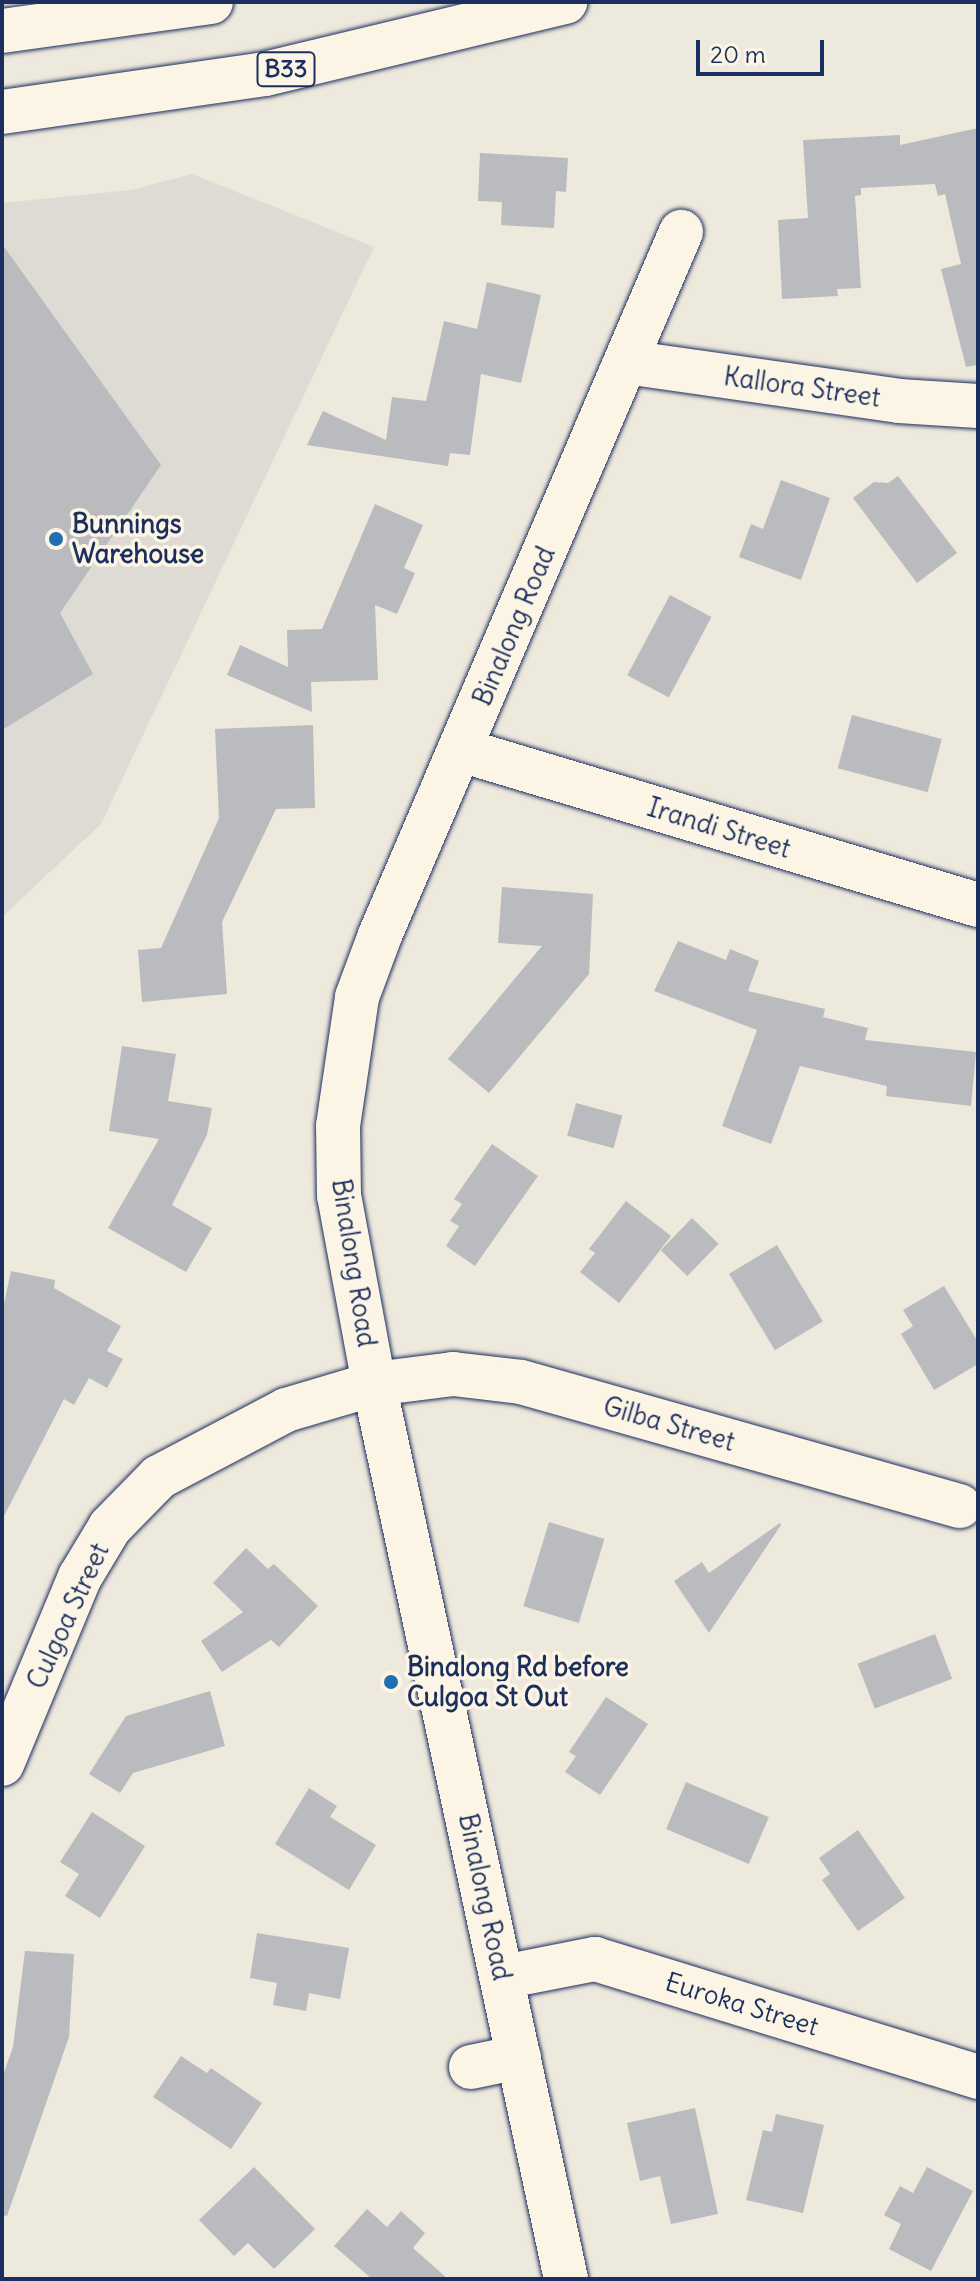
<!DOCTYPE html>
<style>
body{margin:0}
#map{position:relative;width:980px;height:2281px;overflow:hidden;background:#eee9dd;font-family:Delius,sans-serif}
div>[style]{position:absolute}
.built>*{inset:0;background:#dedbd4}
.building>*{inset:0;background:#babbbe;transform-origin:0 0}
.roads{filter:drop-shadow(0 0 2px #1b2f5e) drop-shadow(0 0 2px #1b2f5e)}
.minor>*{height:44px;margin:-22px;padding:0 22px;transform-origin:22px;border-radius:22px;background:#fcf5e5}
.primary>*{height:44px;margin:-22px;padding:0 22px;transform-origin:22px;border-radius:22px;background:#fcf5e5}
.dots>*{width:22px;height:22px;translate:-50% -50%;box-sizing:border-box;border:4px solid #fcf5e5;border-radius:50%}
span{translate:-50% -50%;white-space:nowrap;text-align:center;line-height:1.15;-webkit-text-stroke:7px #fcf5e5;paint-order:stroke}
.shield-label span{padding:2px 6px;background:#fcf5e5;border:2px solid;border-radius:6px;-webkit-text-stroke-width:0}
.shield-label{font-size:24px;color:#1b2f5e;font-weight:700}
.street-label{font-size:26px;color:#1b2f5e}
.poi-label{font-size:26px;color:#1b2f5e;font-weight:700}
.left{translate:0 -50%;text-align:left}
.frame{position:absolute;inset:0;border:4px solid #1b2f5e;pointer-events:none}
.scale{position:absolute;left:696px;top:40px;width:128px;height:36px;box-sizing:border-box;border:4px solid #1b2f5e;border-top:0;padding-left:10px;font-size:24px;line-height:28px;white-space:nowrap;color:#1b2f5e;-webkit-text-stroke:6px #fcf5e5;paint-order:stroke}
</style>
<div id="map">
<div class="built">
<i style="clip-path:polygon(192px 174px,374px 247px,101px 824px,2px 917px,2px 203px,131px 190px)"></i>
</div>
<div class="building">
<i style="clip-path:polygon(978px 128px,978px 365px,966px 367px,941px 269px,961px 264px,945px 194px,938px 196px,935px 184px,861px 188px,861px 195px,855px 196px,861px 288px,837px 289px,838px 296px,782px 299px,778px 220px,808px 218px,803px 140px,900px 135px,900px 145px)"></i>
<i style="clip-path:polygon(480px 153px,568px 158px,566px 192px,556px 191px,554px 228px,501px 225px,502px 202px,478px 201px)"></i>
<i style="clip-path:polygon(2px 244px,161px 465px,60px 613px,93px 674px,2px 730px)"></i>
<i style="clip-path:polygon(487px 282px,541px 295px,521px 383px,481px 374px,470px 455px,450px 453px,448px 466px,307px 445px,323px 411px,386px 440px,392px 397px,426px 401px,444px 321px,477px 329px)"></i>
<i style="clip-path:polygon(898px 476px,957px 553px,917px 583px,853px 498px,874px 482px,888px 483px)"></i>
<i style="clip-path:polygon(781px 480px,830px 498px,801px 580px,739px 557px,751px 524px,763px 529px)"></i>
<i style="clip-path:polygon(375px 504px,423px 525px,404px 568px,415px 573px,397px 614px,375px 605px,378px 680px,311px 682px,312px 712px,227px 675px,240px 645px,288px 667px,287px 630px,322px 629px)"></i>
<i style="left:670px;top:595px;width:47px;height:91px;rotate:28deg"></i>
<i style="left:852px;top:715px;width:93px;height:55px;rotate:15deg"></i>
<i style="clip-path:polygon(313px 725px,315px 808px,276px 809px,222px 922px,227px 994px,142px 1002px,138px 950px,161px 948px,219px 818px,215px 729px)"></i>
<i style="clip-path:polygon(502px 887px,593px 894px,589px 974px,489px 1093px,448px 1059px,542px 946px,498px 943px)"></i>
<i style="clip-path:polygon(678px 941px,726px 960px,730px 949px,759px 961px,748px 991px,825px 1009px,823px 1017px,868px 1028px,865px 1040px,976px 1052px,971px 1106px,886px 1096px,887px 1086px,800px 1066px,771px 1144px,722px 1126px,757px 1030px,654px 991px)"></i>
<i style="clip-path:polygon(122px 1046px,176px 1054px,168px 1101px,212px 1108px,207px 1135px,172px 1205px,212px 1228px,186px 1272px,108px 1228px,159px 1139px,109px 1131px)"></i>
<i style="left:576px;top:1103px;width:48px;height:34px;rotate:15deg"></i>
<i style="clip-path:polygon(492px 1144px,538px 1176px,475px 1266px,446px 1246px,459px 1226px,450px 1221px,462px 1204px,454px 1199px)"></i>
<i style="clip-path:polygon(626px 1201px,671px 1236px,619px 1303px,580px 1272px,595px 1253px,589px 1249px)"></i>
<i style="left:692px;top:1218px;width:37px;height:45px;rotate:44deg"></i>
<i style="left:777px;top:1245px;width:89px;height:56px;rotate:59deg"></i>
<i style="clip-path:polygon(11px 1271px,55px 1280px,54px 1288px,121px 1326px,107px 1351px,123px 1359px,107px 1388px,89px 1378px,74px 1405px,64px 1399px,2px 1520px,2px 1313px)"></i>
<i style="clip-path:polygon(944px 1286px,978px 1342px,978px 1364px,934px 1390px,901px 1334px,913px 1326px,903px 1310px)"></i>
<i style="left:549px;top:1522px;width:58px;height:88px;rotate:17deg"></i>
<i style="clip-path:polygon(780px 1523px,781px 1525px,709px 1633px,674px 1581px,702px 1562px,709px 1573px)"></i>
<i style="clip-path:polygon(246px 1548px,268px 1569px,274px 1564px,318px 1606px,279px 1647px,271px 1640px,222px 1672px,201px 1641px,243px 1612px,213px 1583px)"></i>
<i style="left:935px;top:1634px;width:48px;height:83px;rotate:69deg"></i>
<i style="clip-path:polygon(210px 1691px,225px 1746px,133px 1773px,120px 1793px,89px 1774px,126px 1716px)"></i>
<i style="clip-path:polygon(606px 1697px,648px 1724px,600px 1795px,565px 1772px,576px 1756px,569px 1752px)"></i>
<i style="left:686px;top:1782px;width:90px;height:51px;rotate:23deg"></i>
<i style="clip-path:polygon(309px 1788px,337px 1806px,330px 1817px,376px 1845px,349px 1890px,275px 1844px)"></i>
<i style="clip-path:polygon(92px 1812px,145px 1846px,100px 1918px,65px 1896px,79px 1874px,60px 1862px)"></i>
<i style="clip-path:polygon(858px 1830px,905px 1898px,858px 1931px,822px 1880px,830px 1874px,819px 1858px)"></i>
<i style="clip-path:polygon(257px 1933px,349px 1948px,340px 1999px,309px 1993px,306px 2011px,273px 2005px,277px 1983px,250px 1978px)"></i>
<i style="clip-path:polygon(25px 1951px,74px 1954px,69px 2037px,7px 2216px,2px 2215px,2px 2078px,13px 2047px)"></i>
<i style="clip-path:polygon(181px 2056px,207px 2073px,211px 2068px,262px 2103px,231px 2149px,153px 2097px)"></i>
<i style="clip-path:polygon(695px 2108px,718px 2214px,671px 2224px,660px 2176px,640px 2181px,627px 2123px)"></i>
<i style="clip-path:polygon(776px 2114px,824px 2125px,803px 2213px,746px 2200px,763px 2130px,772px 2132px)"></i>
<i style="clip-path:polygon(254px 2167px,315px 2229px,274px 2269px,248px 2243px,234px 2256px,199px 2220px)"></i>
<i style="clip-path:polygon(927px 2167px,973px 2191px,931px 2271px,889px 2249px,901px 2224px,884px 2215px,900px 2186px,913px 2193px)"></i>
<i style="clip-path:polygon(367px 2209px,387px 2227px,401px 2211px,425px 2233px,413px 2248px,448px 2279px,372px 2279px,334px 2246px)"></i>
</div>
<div class="roads">
<div class="minor">
<i style="left:626px;top:362px;width:276px;rotate:8.1deg"></i>
<i style="left:899px;top:401px;width:79px;rotate:3.6deg"></i>
<i style="left:461px;top:750px;width:540px;rotate:16.69deg"></i>
<i style="left:2px;top:1764px;width:203px;rotate:-67.4deg"></i>
<i style="left:80px;top:1577px;width:58px;rotate:-59deg"></i>
<i style="left:110px;top:1527px;width:70px;rotate:-45.6deg"></i>
<i style="left:159px;top:1477px;width:144px;rotate:-27.8deg"></i>
<i style="left:286px;top:1410px;width:92px;rotate:-16.5deg"></i>
<i style="left:374px;top:1384px;width:80px;rotate:-7.2deg"></i>
<i style="left:453px;top:1374px;width:68px;rotate:6.7deg"></i>
<i style="left:521px;top:1382px;width:456px;rotate:15.8deg"></i>
<i style="left:503px;top:1977px;width:94px;rotate:-11.1deg"></i>
<i style="left:595px;top:1959px;width:401px;rotate:17.1deg"></i>
<i style="left:471px;top:2067px;width:49px;rotate:-11.8deg"></i>
<i style="left:566px;top:2279px;width:915px;rotate:-102.11deg"></i>
<i style="left:374px;top:1384px;width:191px;rotate:-100.5deg"></i>
<i style="left:339px;top:1196px;width:70px;rotate:-90.8deg"></i>
<i style="left:338px;top:1126px;width:130px;rotate:-81.6deg"></i>
<i style="left:357px;top:997px;width:66px;rotate:-69.6deg"></i>
<i style="left:380px;top:935px;width:765px;rotate:-66.82deg"></i>
</div>
<div class="primary">
<i style="left:2px;top:31px;width:211px;rotate:-7.9deg"></i>
<i style="left:2px;top:112px;width:266px;rotate:-8.2deg"></i>
<i style="left:265px;top:74px;width:309px;rotate:-13.5deg"></i>
</div>
</div>
<div class="dots">
<i style="left:56px;top:539px;background:#1f6fb2"></i>
<i style="left:391px;top:1682px;background:#1f6fb2"></i>
</div>
<div class="shield-label">
<span style="left:286px;top:69px">B33</span>
</div>
<div class="street-label">
<span style="left:802px;top:387px;rotate:8deg">Kallora Street</span>
<span style="left:514px;top:626px;rotate:-67deg">Binalong Road</span>
<span style="left:719px;top:828px;rotate:17deg">Irandi Street</span>
<span style="left:354px;top:1263px;rotate:81deg">Binalong Road</span>
<span style="left:669px;top:1424px;rotate:16deg">Gilba Street</span>
<span style="left:68px;top:1616px;rotate:-65deg">Culgoa Street</span>
<span style="left:485px;top:1897px;rotate:78deg">Binalong Road</span>
<span style="left:742px;top:2004px;rotate:17deg">Euroka Street</span>
</div>
<div class="poi-label">
<span class="left" style="left:72px;top:539px">Bunnings<br>Warehouse</span>
<span class="left" style="left:407px;top:1682px">Binalong Rd before<br>Culgoa St Out</span>
</div>
<div class="frame"></div>
<div class="scale">20 m</div>
</div>
